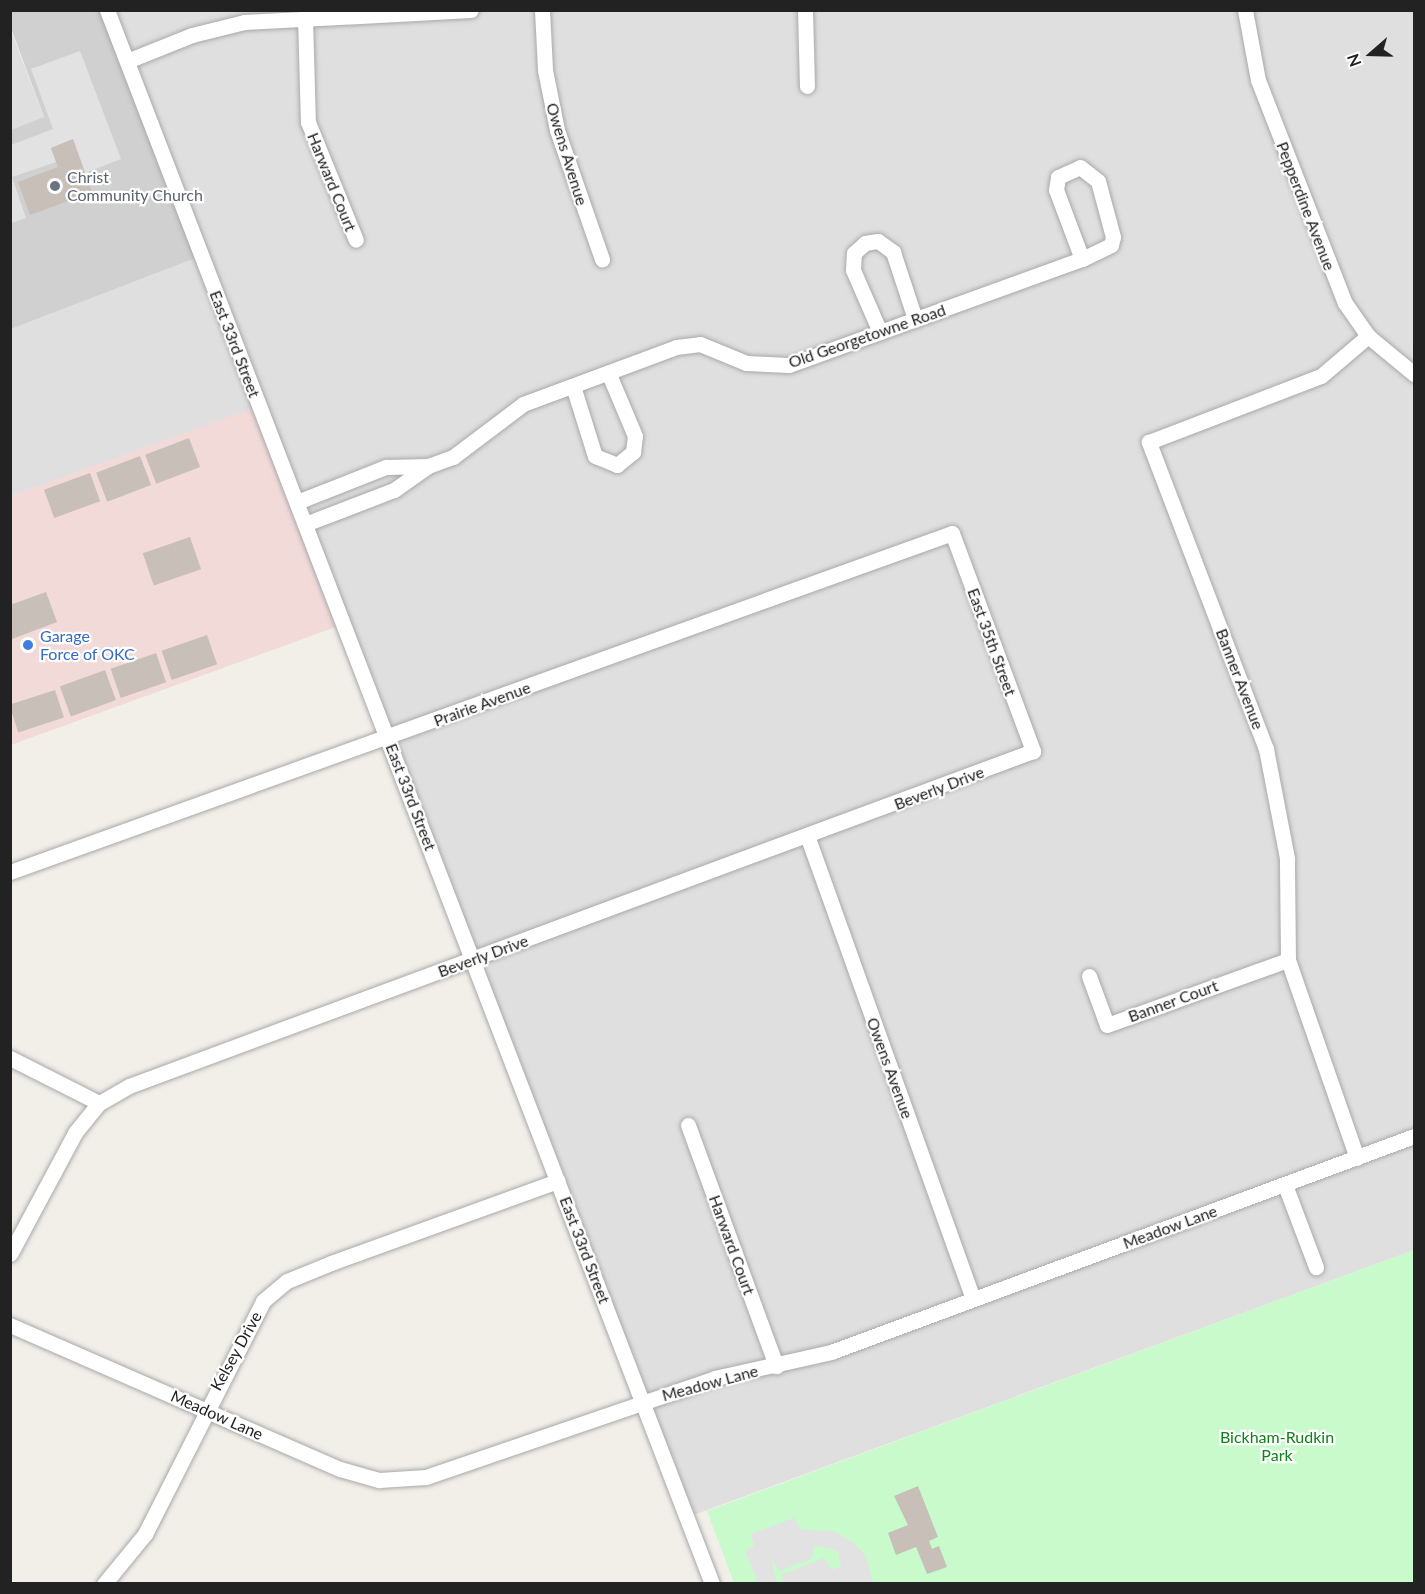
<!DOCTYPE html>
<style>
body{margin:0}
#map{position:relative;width:1425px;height:1594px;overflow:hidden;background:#f2efe9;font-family:Lato,sans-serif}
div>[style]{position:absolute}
.residential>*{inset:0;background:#e0dfdf}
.commercial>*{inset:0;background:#f2dad9}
.religious>*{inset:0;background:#d0d0d0}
.park>*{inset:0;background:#c8facc}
.parking>*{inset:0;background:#e2e2e2}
.building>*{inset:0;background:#c7bfb8;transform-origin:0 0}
.roads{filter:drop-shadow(0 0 2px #a9a9a9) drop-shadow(0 0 2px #a9a9a9)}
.minor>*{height:15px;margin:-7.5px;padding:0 7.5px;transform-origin:7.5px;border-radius:7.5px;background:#fff}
.dots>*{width:16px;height:16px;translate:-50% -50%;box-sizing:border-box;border:3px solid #fff;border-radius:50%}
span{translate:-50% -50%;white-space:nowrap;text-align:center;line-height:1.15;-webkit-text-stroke:4.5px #fff;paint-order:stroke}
.street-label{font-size:16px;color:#222}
.worship-label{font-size:16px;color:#5b616d}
.left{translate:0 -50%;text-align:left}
.shop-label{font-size:16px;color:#366cbe}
.park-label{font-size:16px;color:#0c8416}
.frame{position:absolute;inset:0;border:12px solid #222;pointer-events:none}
.north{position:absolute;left:1341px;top:24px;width:60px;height:60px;-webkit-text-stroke:4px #fff;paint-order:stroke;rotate:250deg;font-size:16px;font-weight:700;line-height:24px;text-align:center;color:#222}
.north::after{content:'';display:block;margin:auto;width:21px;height:27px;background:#222;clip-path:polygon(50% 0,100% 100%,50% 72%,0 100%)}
</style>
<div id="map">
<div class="residential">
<i style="clip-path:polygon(107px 11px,1414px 11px,1414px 1250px,688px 1517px,259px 407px,11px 496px,11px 329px,201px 256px)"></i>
<i style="clip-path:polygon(10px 28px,44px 118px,11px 130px,10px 130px)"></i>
</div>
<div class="commercial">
<i style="clip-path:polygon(259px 406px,344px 624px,11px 745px,11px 496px)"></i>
</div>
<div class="religious">
<i style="clip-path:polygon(11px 11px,107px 11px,201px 256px,11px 329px,11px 130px,44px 117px,11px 28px)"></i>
</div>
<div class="park">
<i style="clip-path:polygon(1414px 1250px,1414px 1583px,734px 1583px,707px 1511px)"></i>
</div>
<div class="parking">
<i style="clip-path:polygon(80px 51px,121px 159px,85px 173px,73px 139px,51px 148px,56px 162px,12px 177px,26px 218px,11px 223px,11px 145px,53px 129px,31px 69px)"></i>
<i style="clip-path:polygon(794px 1518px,800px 1529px,835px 1532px,854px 1543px,866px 1556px,873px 1583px,784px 1583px,781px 1575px,824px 1558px,832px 1570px,841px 1566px,838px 1551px,815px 1545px,811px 1559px,779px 1571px,771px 1559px,777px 1583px,758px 1583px,745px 1551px,754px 1546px,751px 1534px)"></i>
</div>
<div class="building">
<i style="clip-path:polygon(73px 139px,92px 192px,30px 215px,18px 182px,58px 167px,51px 148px)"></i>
<i style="left:189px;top:438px;width:31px;height:47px;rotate:69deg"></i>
<i style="left:140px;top:456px;width:31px;height:47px;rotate:69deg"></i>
<i style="left:90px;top:473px;width:30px;height:49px;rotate:70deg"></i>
<i style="left:190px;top:537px;width:34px;height:50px;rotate:71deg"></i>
<i style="clip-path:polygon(46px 592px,57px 622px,12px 639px,10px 605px)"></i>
<i style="left:207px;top:635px;width:31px;height:48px;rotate:71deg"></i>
<i style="left:156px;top:653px;width:31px;height:48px;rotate:71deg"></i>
<i style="left:105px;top:670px;width:32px;height:48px;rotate:70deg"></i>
<i style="left:55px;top:690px;width:29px;height:48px;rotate:72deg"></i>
<i style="clip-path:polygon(918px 1486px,938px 1537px,929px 1541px,932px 1549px,939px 1546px,947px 1567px,927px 1574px,916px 1547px,896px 1555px,888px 1533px,908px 1525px,894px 1496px)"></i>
</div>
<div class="roads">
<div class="minor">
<i style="left:107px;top:10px;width:1686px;rotate:68.97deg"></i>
<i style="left:542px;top:10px;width:60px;rotate:87.1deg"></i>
<i style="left:545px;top:70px;width:61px;rotate:78.7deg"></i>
<i style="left:557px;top:130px;width:137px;rotate:70.8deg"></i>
<i style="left:805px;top:10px;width:76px;rotate:88.5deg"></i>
<i style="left:1245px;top:10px;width:71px;rotate:79.5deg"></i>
<i style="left:1258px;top:80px;width:239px;rotate:68.7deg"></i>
<i style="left:1345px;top:303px;width:40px;rotate:55.1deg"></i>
<i style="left:1368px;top:336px;width:60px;rotate:39.6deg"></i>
<i style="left:305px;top:17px;width:105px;rotate:88.4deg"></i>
<i style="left:308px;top:122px;width:127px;rotate:67.9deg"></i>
<i style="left:127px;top:61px;width:70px;rotate:-21.8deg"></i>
<i style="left:192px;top:35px;width:54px;rotate:-14deg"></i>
<i style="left:244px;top:22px;width:227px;rotate:-3deg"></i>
<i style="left:880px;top:332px;width:68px;rotate:-113.5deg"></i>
<i style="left:853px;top:270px;width:17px;rotate:-87deg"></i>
<i style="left:854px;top:253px;width:15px;rotate:-42deg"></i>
<i style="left:865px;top:243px;width:13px;rotate:-9deg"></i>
<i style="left:878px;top:241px;width:19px;rotate:36deg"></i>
<i style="left:893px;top:252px;width:71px;rotate:71.8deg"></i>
<i style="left:573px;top:386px;width:73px;rotate:72.6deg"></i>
<i style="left:595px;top:456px;width:24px;rotate:22deg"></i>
<i style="left:617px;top:465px;width:21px;rotate:-39deg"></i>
<i style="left:633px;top:452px;width:16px;rotate:-83deg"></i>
<i style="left:635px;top:436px;width:69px;rotate:-112.9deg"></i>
<i style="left:297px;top:502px;width:96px;rotate:-21.5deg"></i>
<i style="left:386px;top:467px;width:42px;rotate:-1.4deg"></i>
<i style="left:305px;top:524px;width:95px;rotate:-20.9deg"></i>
<i style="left:394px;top:490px;width:42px;rotate:-35.2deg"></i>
<i style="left:428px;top:466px;width:27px;rotate:-20deg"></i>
<i style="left:453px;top:457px;width:88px;rotate:-37.1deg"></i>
<i style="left:523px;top:404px;width:163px;rotate:-20.4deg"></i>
<i style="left:676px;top:347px;width:24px;rotate:-7deg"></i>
<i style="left:700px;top:344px;width:50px;rotate:22.4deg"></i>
<i style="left:746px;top:363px;width:43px;rotate:2.7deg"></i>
<i style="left:789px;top:365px;width:312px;rotate:-19.9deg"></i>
<i style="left:1082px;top:259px;width:74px;rotate:-110.6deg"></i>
<i style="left:1056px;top:190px;width:13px;rotate:-81deg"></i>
<i style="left:1058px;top:177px;width:24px;rotate:-24deg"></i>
<i style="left:1080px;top:167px;width:23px;rotate:38deg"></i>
<i style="left:1098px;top:181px;width:58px;rotate:75deg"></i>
<i style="left:1113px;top:237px;width:8px;rotate:104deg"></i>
<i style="left:1111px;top:245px;width:32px;rotate:154deg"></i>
<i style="left:808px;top:838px;width:489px;rotate:70.3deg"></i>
<i style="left:10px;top:872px;width:1001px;rotate:-19.79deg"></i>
<i style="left:952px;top:533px;width:233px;rotate:69.6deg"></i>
<i style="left:1033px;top:751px;width:964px;rotate:159.67deg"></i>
<i style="left:129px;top:1086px;width:34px;rotate:150deg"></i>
<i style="left:99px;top:1103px;width:38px;rotate:129deg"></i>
<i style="left:75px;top:1133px;width:137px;rotate:118.2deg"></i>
<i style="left:1089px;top:976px;width:52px;rotate:69.8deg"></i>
<i style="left:1107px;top:1025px;width:192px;rotate:-19.8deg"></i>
<i style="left:10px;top:1058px;width:100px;rotate:26.8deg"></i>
<i style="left:688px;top:1125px;width:257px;rotate:69.9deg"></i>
<i style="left:1357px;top:1158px;width:210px;rotate:-109.2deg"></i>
<i style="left:1288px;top:960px;width:102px;rotate:-90.6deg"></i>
<i style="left:1287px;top:858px;width:111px;rotate:-100.9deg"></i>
<i style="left:1266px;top:749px;width:329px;rotate:-110.9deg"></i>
<i style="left:1149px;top:442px;width:184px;rotate:-21deg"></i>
<i style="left:1321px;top:376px;width:62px;rotate:-40.4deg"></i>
<i style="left:1285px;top:1185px;width:88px;rotate:69.3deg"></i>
<i style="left:10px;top:1325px;width:360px;rotate:23.6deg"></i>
<i style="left:340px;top:1469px;width:41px;rotate:15.8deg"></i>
<i style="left:379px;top:1480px;width:47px;rotate:-3.7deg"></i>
<i style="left:426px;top:1477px;width:305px;rotate:-18.9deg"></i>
<i style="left:715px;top:1378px;width:119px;rotate:-12.6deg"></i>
<i style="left:831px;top:1352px;width:622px;rotate:-20.33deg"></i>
<i style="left:104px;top:1584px;width:65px;rotate:-50.6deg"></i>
<i style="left:145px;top:1534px;width:261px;rotate:-63.1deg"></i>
<i style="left:263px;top:1301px;width:31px;rotate:-40deg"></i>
<i style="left:287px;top:1281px;width:48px;rotate:-22.2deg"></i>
<i style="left:331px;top:1263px;width:241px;rotate:-19.9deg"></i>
</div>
</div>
<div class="dots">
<i style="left:55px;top:186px;background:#6b7280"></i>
<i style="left:28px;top:645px;background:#3f7fe0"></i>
</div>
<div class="street-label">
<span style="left:567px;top:154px;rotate:73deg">Owens Avenue</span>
<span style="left:332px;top:182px;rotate:68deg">Harward Court</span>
<span style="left:1306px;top:206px;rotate:69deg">Pepperdine Avenue</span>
<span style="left:867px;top:336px;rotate:-19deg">Old Georgetowne Road</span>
<span style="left:235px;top:344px;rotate:69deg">East 33rd Street</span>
<span style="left:992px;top:642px;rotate:70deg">East 35th Street</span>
<span style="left:1240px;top:679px;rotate:69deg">Banner Avenue</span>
<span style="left:482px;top:704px;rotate:-20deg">Prairie Avenue</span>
<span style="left:939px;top:788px;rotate:-21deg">Beverly Drive</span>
<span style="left:411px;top:797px;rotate:69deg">East 33rd Street</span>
<span style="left:483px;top:956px;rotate:-20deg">Beverly Drive</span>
<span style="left:1173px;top:1001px;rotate:-20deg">Banner Court</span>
<span style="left:890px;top:1068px;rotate:70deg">Owens Avenue</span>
<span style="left:1170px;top:1227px;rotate:-20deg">Meadow Lane</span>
<span style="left:732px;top:1245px;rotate:70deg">Harward Court</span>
<span style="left:585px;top:1250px;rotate:69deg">East 33rd Street</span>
<span style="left:236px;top:1351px;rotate:-61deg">Kelsey Drive</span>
<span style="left:710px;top:1383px;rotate:-15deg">Meadow Lane</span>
<span style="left:217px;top:1415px;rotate:24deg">Meadow Lane</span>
</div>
<div class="worship-label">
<span class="left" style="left:67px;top:186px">Christ<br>Community Church</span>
</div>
<div class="shop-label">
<span class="left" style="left:40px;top:645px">Garage<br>Force of OKC</span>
</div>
<div class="park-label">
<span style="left:1277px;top:1446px">Bickham-Rudkin<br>Park</span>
</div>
<div class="frame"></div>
<div class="north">N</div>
</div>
